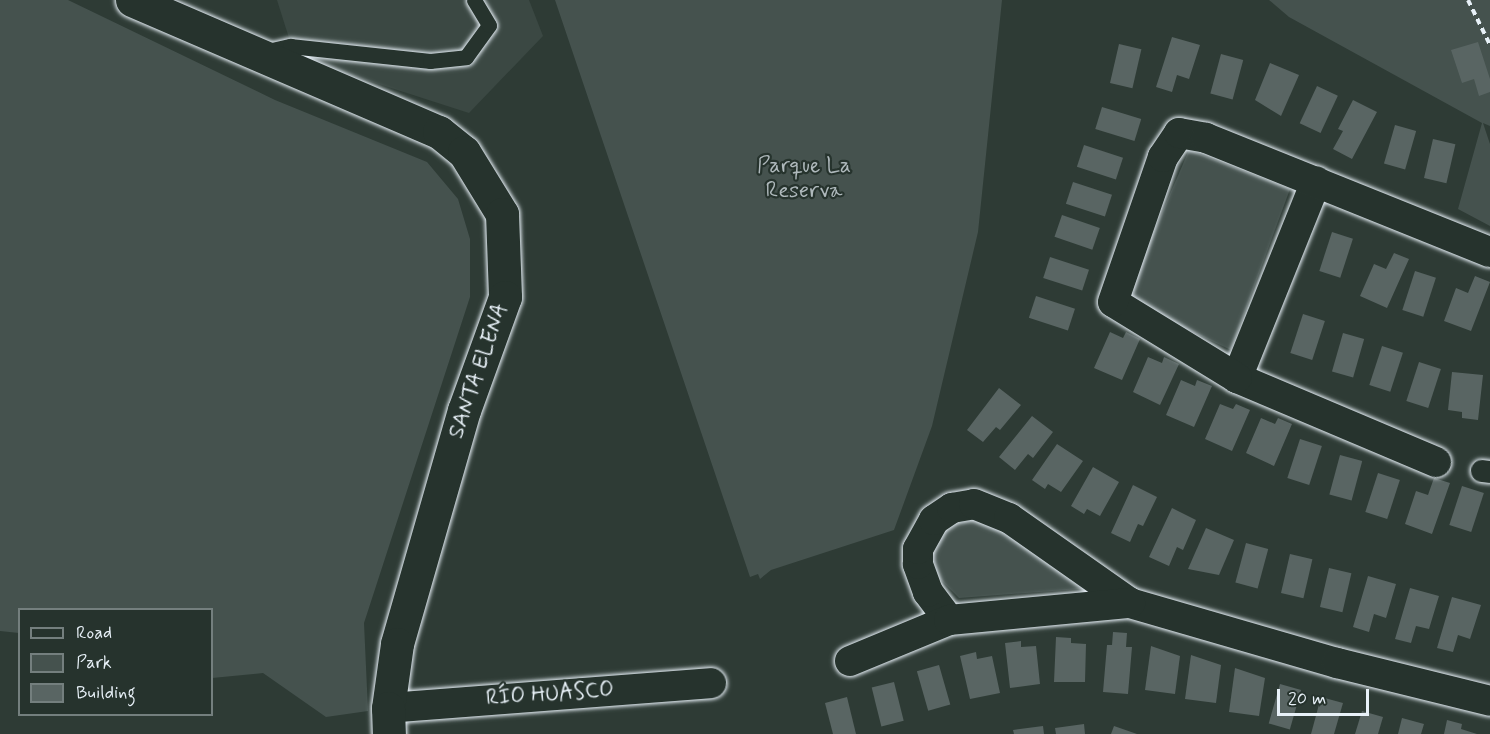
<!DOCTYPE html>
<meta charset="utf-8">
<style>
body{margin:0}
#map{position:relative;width:1490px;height:734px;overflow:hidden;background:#2e3b35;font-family:Mynerve,sans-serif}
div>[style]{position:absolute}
.built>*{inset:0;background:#3b4843}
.green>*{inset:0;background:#45524e}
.building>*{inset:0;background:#596563;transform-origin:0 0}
.path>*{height:4px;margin-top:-2px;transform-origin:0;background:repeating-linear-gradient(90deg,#e8f1f8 0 6px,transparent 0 10.5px)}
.roads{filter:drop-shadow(0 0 2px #e8f1f8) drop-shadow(0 0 2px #e8f1f8)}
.service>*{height:15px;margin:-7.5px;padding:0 7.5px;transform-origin:7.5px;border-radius:7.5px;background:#26332d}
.pedestrian>*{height:22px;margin:-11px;padding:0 11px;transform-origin:11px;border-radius:11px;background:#26332d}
.minor>*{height:30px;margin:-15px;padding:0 15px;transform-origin:15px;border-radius:15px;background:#26332d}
.tertiary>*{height:33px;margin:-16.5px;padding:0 16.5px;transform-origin:16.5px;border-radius:16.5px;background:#26332d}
span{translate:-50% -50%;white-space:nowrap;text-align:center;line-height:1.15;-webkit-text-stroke:4.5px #26332d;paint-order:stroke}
.park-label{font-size:22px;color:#afb9bc}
.street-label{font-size:22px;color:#e8f1f8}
.legend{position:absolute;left:18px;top:608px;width:195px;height:108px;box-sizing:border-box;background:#26332d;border:2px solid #747f7e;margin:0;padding:8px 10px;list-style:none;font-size:18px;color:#e8f1f8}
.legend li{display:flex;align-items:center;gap:12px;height:30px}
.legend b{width:30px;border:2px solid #747f7e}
.scale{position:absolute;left:1277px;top:689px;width:92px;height:27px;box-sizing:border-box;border:3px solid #e8f1f8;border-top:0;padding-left:8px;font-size:18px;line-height:21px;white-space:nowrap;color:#e8f1f8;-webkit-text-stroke:4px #26332d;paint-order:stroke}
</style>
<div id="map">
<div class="built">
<i style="clip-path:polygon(277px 0,529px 0,543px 36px,469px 113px,295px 57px)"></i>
</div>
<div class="green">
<i style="clip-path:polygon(0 0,68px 0,275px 100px,427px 162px,458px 199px,470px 239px,470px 297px,364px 623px,368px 711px,326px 717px,263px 673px,212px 678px,212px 610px,20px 610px,19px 633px,0 631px)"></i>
<i style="clip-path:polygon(555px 0,1002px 0,978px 232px,932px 426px,894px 530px,771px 570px,760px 579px,758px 574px,750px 577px)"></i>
<i style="clip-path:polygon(1269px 0,1490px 0,1490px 126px,1483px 123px,1490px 144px,1490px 226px,1458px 209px,1482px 123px,1289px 17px)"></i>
<i style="clip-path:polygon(1189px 150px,1290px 189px,1231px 350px,1135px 305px,1133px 280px)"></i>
<i style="clip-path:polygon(984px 518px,1093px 588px,959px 598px,937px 576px,933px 551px,949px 525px)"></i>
</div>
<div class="building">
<i style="clip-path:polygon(1172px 37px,1200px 45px,1189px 79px,1177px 75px,1172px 92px,1156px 87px)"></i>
<i style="clip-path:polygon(1478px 42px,1490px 79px,1490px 92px,1479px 96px,1474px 79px,1462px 83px,1451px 50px)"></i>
<i style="left:1119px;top:44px;width:23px;height:40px;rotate:13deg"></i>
<i style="left:1221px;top:54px;width:23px;height:41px;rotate:15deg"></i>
<i style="clip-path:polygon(1270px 63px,1299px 75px,1281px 116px,1255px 100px)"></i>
<i style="left:1317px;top:86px;width:23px;height:41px;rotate:25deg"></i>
<i style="clip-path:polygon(1353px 100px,1377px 112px,1352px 159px,1333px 149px,1343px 131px,1338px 129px)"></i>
<i style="left:1102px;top:107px;width:41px;height:23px;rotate:17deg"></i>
<i style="left:1395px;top:125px;width:22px;height:40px;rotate:16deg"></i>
<i style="left:1433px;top:139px;width:23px;height:40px;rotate:13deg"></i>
<i style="left:1084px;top:145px;width:41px;height:23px;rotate:18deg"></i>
<i style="left:1073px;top:182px;width:41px;height:23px;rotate:18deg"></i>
<i style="left:1062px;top:215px;width:40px;height:23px;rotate:19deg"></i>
<i style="left:1332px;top:232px;width:22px;height:41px;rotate:18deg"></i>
<i style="clip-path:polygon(1394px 253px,1409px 259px,1387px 308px,1360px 296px,1374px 264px,1386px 269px)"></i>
<i style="left:1050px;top:257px;width:41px;height:22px;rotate:18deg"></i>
<i style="left:1415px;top:271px;width:22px;height:41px;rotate:18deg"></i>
<i style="clip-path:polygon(1475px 276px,1490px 282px,1471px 331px,1444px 321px,1456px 288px,1468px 293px)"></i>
<i style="left:1036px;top:296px;width:41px;height:23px;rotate:18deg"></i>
<i style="left:1303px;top:314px;width:23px;height:41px;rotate:18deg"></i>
<i style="clip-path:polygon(1110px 332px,1123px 338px,1126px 332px,1140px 339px,1122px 380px,1094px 368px)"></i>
<i style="left:1343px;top:333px;width:22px;height:40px;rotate:16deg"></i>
<i style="left:1382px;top:346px;width:22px;height:41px;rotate:18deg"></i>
<i style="clip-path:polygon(1148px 357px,1162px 363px,1164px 357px,1179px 364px,1160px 405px,1133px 392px)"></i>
<i style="left:1419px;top:362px;width:23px;height:41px;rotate:18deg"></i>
<i style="clip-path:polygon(1452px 372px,1483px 375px,1478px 420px,1462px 418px,1462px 412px,1448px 410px)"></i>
<i style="clip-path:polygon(1181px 380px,1195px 386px,1197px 380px,1212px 386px,1194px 427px,1166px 415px)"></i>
<i style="clip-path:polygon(999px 388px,1021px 405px,1000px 430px,996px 427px,983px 442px,967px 430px)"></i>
<i style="clip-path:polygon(1220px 404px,1233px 409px,1236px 404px,1250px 410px,1232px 451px,1205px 439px)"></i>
<i style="clip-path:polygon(1032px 416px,1053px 432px,1033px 458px,1028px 454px,1015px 470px,999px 457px)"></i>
<i style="clip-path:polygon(1261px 418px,1275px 424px,1278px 418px,1292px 424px,1274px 466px,1246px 453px)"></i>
<i style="left:1300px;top:439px;width:23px;height:41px;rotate:18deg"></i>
<i style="clip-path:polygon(1057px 444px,1083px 461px,1061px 492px,1048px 484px,1045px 489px,1032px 480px)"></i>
<i style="left:1340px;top:455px;width:23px;height:41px;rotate:15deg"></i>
<i style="clip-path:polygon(1093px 467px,1119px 482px,1100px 516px,1087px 509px,1084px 514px,1071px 506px)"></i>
<i style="left:1378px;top:473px;width:23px;height:41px;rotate:18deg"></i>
<i style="clip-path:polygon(1434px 478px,1450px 483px,1432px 534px,1405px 524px,1416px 491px,1428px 495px)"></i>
<i style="clip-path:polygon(1133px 485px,1157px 497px,1143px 526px,1138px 524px,1130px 542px,1111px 533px)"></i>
<i style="left:1462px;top:486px;width:23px;height:41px;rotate:18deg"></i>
<i style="clip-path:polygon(1172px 508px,1196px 520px,1183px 550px,1177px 547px,1169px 566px,1149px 557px)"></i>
<i style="clip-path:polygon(1206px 528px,1234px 540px,1219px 575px,1188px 569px)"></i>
<i style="left:1246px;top:543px;width:23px;height:41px;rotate:15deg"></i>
<i style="left:1290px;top:554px;width:23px;height:40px;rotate:13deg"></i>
<i style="left:1329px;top:568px;width:23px;height:40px;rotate:13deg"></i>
<i style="clip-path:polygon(1368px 576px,1396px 584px,1386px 618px,1374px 614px,1369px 632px,1353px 627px)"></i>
<i style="clip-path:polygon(1410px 588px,1439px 596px,1429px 629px,1416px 626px,1411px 643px,1395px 639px)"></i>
<i style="clip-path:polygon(1452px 597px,1481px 605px,1470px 639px,1458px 635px,1453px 652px,1437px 648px)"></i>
<i style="clip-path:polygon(1113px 632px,1127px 633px,1126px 647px,1132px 647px,1128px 694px,1103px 692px,1107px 645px,1112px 645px)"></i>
<i style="clip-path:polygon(1056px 637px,1071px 638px,1071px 643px,1086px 644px,1085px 682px,1054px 682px)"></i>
<i style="clip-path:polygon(1021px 641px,1021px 647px,1036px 646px,1040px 684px,1010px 688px,1005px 643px)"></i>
<i style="clip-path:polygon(1151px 646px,1180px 656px,1175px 694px,1145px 690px)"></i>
<i style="clip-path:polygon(976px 652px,977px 659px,992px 656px,1000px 693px,970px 699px,960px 656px)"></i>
<i style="clip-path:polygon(1191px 655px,1221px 665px,1216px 703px,1185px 699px)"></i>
<i style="left:939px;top:665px;width:41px;height:23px;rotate:74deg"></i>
<i style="clip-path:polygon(1235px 668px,1265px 678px,1259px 716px,1229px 712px)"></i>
<i style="left:894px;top:682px;width:40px;height:23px;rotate:76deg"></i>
<i style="left:1280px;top:684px;width:22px;height:41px;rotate:16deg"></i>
<i style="clip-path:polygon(847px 697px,856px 734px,833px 734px,825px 703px)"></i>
<i style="clip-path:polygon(1321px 697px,1343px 703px,1334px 734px,1311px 734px)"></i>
<i style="clip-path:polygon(1362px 711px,1383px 717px,1378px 734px,1355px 734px)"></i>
<i style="clip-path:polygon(1402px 718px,1424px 724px,1421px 734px,1398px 734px)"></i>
<i style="clip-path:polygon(1447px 720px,1462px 724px,1461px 729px,1477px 734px,1444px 734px)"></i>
<i style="clip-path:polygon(1084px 724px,1085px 734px,1056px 734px,1055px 728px)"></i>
<i style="clip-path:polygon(1043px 726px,1044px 734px,1014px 734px,1013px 730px)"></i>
<i style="clip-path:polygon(1114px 726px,1137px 734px,1111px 734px)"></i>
</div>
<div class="path">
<i style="left:1468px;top:0;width:50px;rotate:63.9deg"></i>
</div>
<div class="roads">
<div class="service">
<i style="left:263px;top:52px;width:28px;rotate:-13deg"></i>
<i style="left:290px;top:46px;width:141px;rotate:6.1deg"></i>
<i style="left:430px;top:61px;width:36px;rotate:-6deg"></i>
<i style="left:466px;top:57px;width:39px;rotate:-54deg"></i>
<i style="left:489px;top:25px;width:29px;rotate:-121deg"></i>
</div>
<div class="pedestrian">
<i style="left:1482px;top:471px;width:8px;rotate:7deg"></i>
</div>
<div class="minor">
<i style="left:1237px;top:378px;width:212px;rotate:-68.1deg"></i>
<i style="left:1436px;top:462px;width:216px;rotate:-157.1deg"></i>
<i style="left:1237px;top:378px;width:145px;rotate:-148.5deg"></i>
<i style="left:1113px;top:302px;width:153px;rotate:-71deg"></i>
<i style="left:1163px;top:157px;width:29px;rotate:-56deg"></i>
<i style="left:1179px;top:133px;width:27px;rotate:10deg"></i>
<i style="left:1206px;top:138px;width:306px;rotate:21.9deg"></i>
<i style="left:949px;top:620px;width:35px;rotate:-127deg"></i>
<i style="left:928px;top:592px;width:30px;rotate:-110deg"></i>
<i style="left:918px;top:564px;width:15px;rotate:-90deg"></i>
<i style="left:918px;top:549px;width:33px;rotate:-61deg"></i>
<i style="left:934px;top:520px;width:22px;rotate:-34deg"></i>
<i style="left:952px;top:508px;width:22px;rotate:-10deg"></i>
<i style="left:974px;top:504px;width:38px;rotate:22deg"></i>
<i style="left:1009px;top:518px;width:148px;rotate:35.1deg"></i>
<i style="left:1130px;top:603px;width:216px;rotate:16.2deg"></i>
<i style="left:1337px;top:663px;width:158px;rotate:13.9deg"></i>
<i style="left:850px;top:661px;width:107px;rotate:-22.5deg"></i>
<i style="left:949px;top:620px;width:182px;rotate:-5.4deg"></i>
<i style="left:388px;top:708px;width:324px;rotate:-4.4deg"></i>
</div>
<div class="tertiary">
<i style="left:132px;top:0;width:334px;rotate:23.3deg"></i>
<i style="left:439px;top:132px;width:32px;rotate:39deg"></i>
<i style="left:464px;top:152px;width:73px;rotate:58.5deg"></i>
<i style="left:502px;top:214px;width:83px;rotate:87.9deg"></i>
<i style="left:505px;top:297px;width:120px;rotate:109.9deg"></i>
<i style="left:464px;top:410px;width:243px;rotate:106deg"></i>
<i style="left:397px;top:644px;width:65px;rotate:98deg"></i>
<i style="left:388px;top:708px;width:26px;rotate:88deg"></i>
</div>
</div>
<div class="park-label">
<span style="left:804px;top:179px">Parque La<br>Reserva</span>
</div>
<div class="street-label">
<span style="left:479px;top:371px;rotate:-71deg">SANTA ELENA</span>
<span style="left:550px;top:695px;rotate:-4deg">RÍO HUASCO</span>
</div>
<ul class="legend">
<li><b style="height:8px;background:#26332d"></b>Road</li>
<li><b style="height:16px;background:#45524e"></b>Park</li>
<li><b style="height:16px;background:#596563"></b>Building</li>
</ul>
<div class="scale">20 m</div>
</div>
